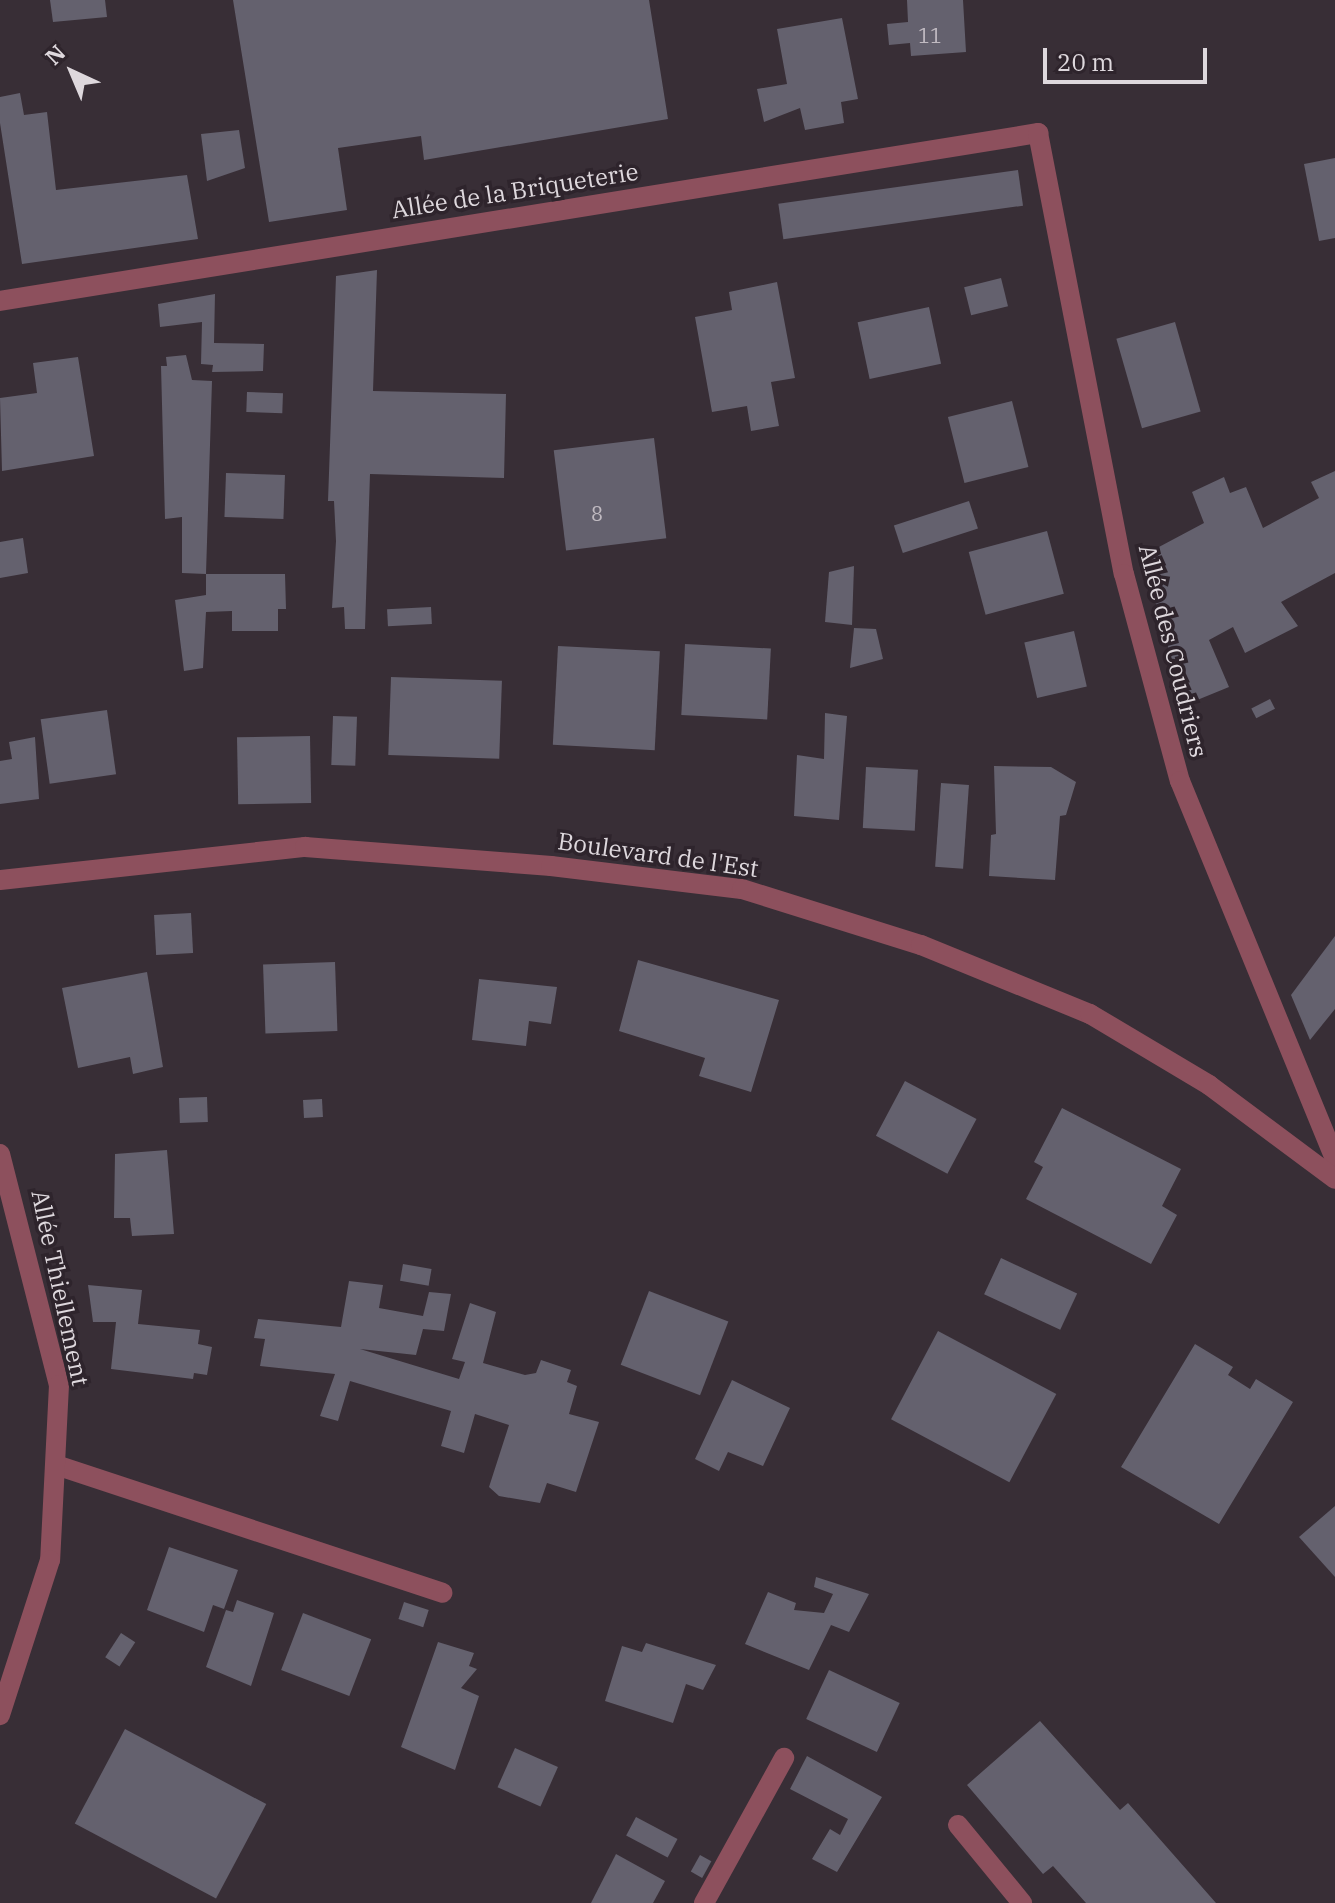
<!DOCTYPE html>
<meta charset="utf-8">
<style>
body{margin:0}
#map{position:relative;width:1335px;height:1903px;overflow:hidden;background:#382e36;font-family:"IBM Plex Serif",serif}
div>[style]{position:absolute}
.building>*{inset:0;background:#64616e;transform-origin:0 0}
.service>*{height:20px;margin:-10px;padding:0 10px;transform-origin:10px;border-radius:10px;background:#8d505d}
.minor>*{height:20px;margin:-10px;padding:0 10px;transform-origin:10px;border-radius:10px;background:#8d505d}
.tertiary>*{height:20px;margin:-10px;padding:0 10px;transform-origin:10px;border-radius:10px;background:#8d505d}
span{translate:-50% -50%;white-space:nowrap;text-align:center;line-height:1.15;-webkit-text-stroke:7px #2e242c;paint-order:stroke}
.number-label{font-size:20px;color:#c0bac1}
.number-label span{-webkit-text-stroke-width:0}
.street-label{font-size:24px;color:#ded8dd}
.north{position:absolute;left:32px;top:32px;width:80px;height:80px;-webkit-text-stroke:6px #2e242c;paint-order:stroke;rotate:316deg;font-size:22px;font-weight:700;line-height:32px;text-align:center;color:#ded8dd}
.north::after{content:'';display:block;margin:auto;width:28px;height:36px;background:#ded8dd;clip-path:polygon(50% 0,100% 100%,50% 72%,0 100%)}
.scale{position:absolute;left:1043px;top:48px;width:164px;height:36px;box-sizing:border-box;border:4px solid #ded8dd;border-top:0;padding-left:10px;font-size:24px;line-height:28px;white-space:nowrap;color:#ded8dd;-webkit-text-stroke:6px #2e242c;paint-order:stroke}
</style>
<div id="map">
<div class="building">
<i style="clip-path:polygon(50px 0,105px 0,107px 17px,53px 22px)"></i>
<i style="clip-path:polygon(233px 0,649px 0,668px 119px,424px 160px,421px 136px,338px 148px,347px 210px,269px 222px)"></i>
<i style="clip-path:polygon(907px 0,963px 0,966px 52px,911px 56px,910px 43px,889px 45px,887px 24px,908px 22px)"></i>
<i style="clip-path:polygon(842px 18px,858px 99px,841px 102px,844px 123px,805px 130px,800px 108px,764px 122px,757px 89px,787px 84px,777px 29px)"></i>
<i style="clip-path:polygon(20px 93px,24px 115px,47px 112px,56px 190px,187px 175px,198px 239px,22px 264px,0 123px,0 97px)"></i>
<i style="clip-path:polygon(239px 130px,245px 168px,207px 181px,201px 134px)"></i>
<i style="clip-path:polygon(1335px 158px,1335px 238px,1319px 241px,1304px 164px)"></i>
<i style="left:1018px;top:170px;width:36px;height:242px;rotate:82deg"></i>
<i style="clip-path:polygon(377px 270px,373px 391px,506px 394px,504px 478px,370px 474px,365px 629px,345px 629px,344px 607px,332px 608px,336px 541px,334px 501px,328px 501px,336px 276px)"></i>
<i style="left:1001px;top:278px;width:29px;height:38px;rotate:76deg"></i>
<i style="clip-path:polygon(777px 282px,795px 378px,771px 382px,779px 426px,751px 431px,747px 406px,712px 412px,695px 317px,732px 310px,729px 292px)"></i>
<i style="clip-path:polygon(215px 294px,214px 343px,264px 344px,263px 371px,212px 372px,213px 365px,201px 364px,202px 322px,160px 327px,158px 304px)"></i>
<i style="left:929px;top:307px;width:58px;height:73px;rotate:78deg"></i>
<i style="left:1175px;top:322px;width:93px;height:61px;rotate:74deg"></i>
<i style="clip-path:polygon(186px 355px,192px 380px,212px 381px,206px 574px,182px 573px,182px 517px,165px 519px,161px 366px,167px 366px,166px 357px)"></i>
<i style="clip-path:polygon(78px 357px,94px 456px,2px 471px,0 398px,37px 393px,33px 363px)"></i>
<i style="left:247px;top:392px;width:36px;height:20px;rotate:2deg"></i>
<i style="left:1012px;top:401px;width:68px;height:66px;rotate:76deg"></i>
<i style="left:654px;top:438px;width:101px;height:101px;rotate:83deg"></i>
<i style="clip-path:polygon(1335px 471px,1335px 573px,1281px 602px,1298px 626px,1245px 653px,1233px 627px,1209px 640px,1229px 687px,1185px 705px,1142px 556px,1204px 523px,1192px 492px,1224px 477px,1230px 493px,1246px 487px,1263px 528px,1319px 498px,1311px 482px)"></i>
<i style="left:226px;top:473px;width:59px;height:44px;rotate:2deg"></i>
<i style="left:969px;top:501px;width:29px;height:79px;rotate:72deg"></i>
<i style="left:1047px;top:531px;width:65px;height:81px;rotate:75deg"></i>
<i style="clip-path:polygon(23px 538px,28px 573px,0 578px,0 542px)"></i>
<i style="clip-path:polygon(854px 566px,852px 625px,825px 622px,829px 572px)"></i>
<i style="clip-path:polygon(206px 574px,285px 574px,286px 609px,278px 609px,278px 631px,232px 631px,232px 611px,206px 612px,203px 668px,184px 671px,175px 600px,206px 595px)"></i>
<i style="left:431px;top:607px;width:17px;height:44px;rotate:87deg"></i>
<i style="clip-path:polygon(854px 628px,876px 629px,883px 659px,850px 668px)"></i>
<i style="left:1074px;top:631px;width:57px;height:51px;rotate:77deg"></i>
<i style="left:685px;top:644px;width:86px;height:71px;rotate:3deg"></i>
<i style="left:558px;top:646px;width:102px;height:99px;rotate:3deg"></i>
<i style="left:391px;top:677px;width:111px;height:78px;rotate:2deg"></i>
<i style="left:1270px;top:699px;width:11px;height:21px;rotate:63deg"></i>
<i style="left:107px;top:710px;width:65px;height:67px;rotate:82deg"></i>
<i style="clip-path:polygon(825px 713px,847px 716px,839px 820px,794px 816px,797px 755px,824px 759px)"></i>
<i style="left:333px;top:716px;width:24px;height:49px;rotate:2deg"></i>
<i style="left:310px;top:736px;width:67px;height:73px;rotate:89deg"></i>
<i style="clip-path:polygon(35px 737px,39px 799px,0 804px,0 761px,12px 759px,9px 742px)"></i>
<i style="clip-path:polygon(994px 766px,1051px 767px,1076px 782px,1066px 815px,1060px 816px,1055px 880px,989px 876px,991px 835px,996px 834px)"></i>
<i style="left:866px;top:767px;width:52px;height:61px;rotate:3deg"></i>
<i style="left:941px;top:783px;width:28px;height:84px;rotate:4deg"></i>
<i style="left:191px;top:913px;width:40px;height:37px;rotate:87deg"></i>
<i style="clip-path:polygon(1335px 936px,1335px 1009px,1310px 1040px,1291px 995px)"></i>
<i style="clip-path:polygon(638px 960px,779px 1000px,751px 1092px,699px 1076px,705px 1058px,619px 1031px)"></i>
<i style="left:335px;top:962px;width:69px;height:72px;rotate:88deg"></i>
<i style="clip-path:polygon(147px 972px,163px 1067px,133px 1074px,130px 1057px,78px 1068px,62px 988px)"></i>
<i style="clip-path:polygon(479px 979px,557px 987px,551px 1024px,529px 1021px,526px 1046px,472px 1040px)"></i>
<i style="left:905px;top:1081px;width:81px;height:62px;rotate:28deg"></i>
<i style="left:207px;top:1097px;width:25px;height:28px;rotate:88deg"></i>
<i style="left:322px;top:1099px;width:18px;height:19px;rotate:87deg"></i>
<i style="clip-path:polygon(1062px 1108px,1181px 1169px,1162px 1206px,1177px 1215px,1151px 1264px,1026px 1199px,1043px 1167px,1034px 1162px)"></i>
<i style="clip-path:polygon(167px 1150px,174px 1234px,132px 1236px,130px 1218px,114px 1218px,115px 1154px)"></i>
<i style="left:1001px;top:1258px;width:84px;height:40px;rotate:25deg"></i>
<i style="left:403px;top:1264px;width:29px;height:17px;rotate:10deg"></i>
<i style="clip-path:polygon(349px 1281px,383px 1285px,379px 1308px,423px 1316px,429px 1292px,451px 1294px,444px 1331px,423px 1329px,416px 1355px,360px 1349px,459px 1379px,465px 1362px,452px 1359px,470px 1303px,496px 1312px,483px 1363px,525px 1375px,536px 1373px,541px 1360px,571px 1370px,567px 1382px,577px 1386px,569px 1414px,599px 1422px,576px 1492px,547px 1483px,540px 1503px,499px 1496px,489px 1487px,509px 1425px,475px 1414px,464px 1453px,441px 1446px,451px 1411px,350px 1381px,338px 1421px,320px 1416px,335px 1374px,260px 1366px,265px 1339px,254px 1338px,258px 1319px,341px 1327px)"></i>
<i style="clip-path:polygon(88px 1285px,142px 1290px,138px 1324px,200px 1330px,198px 1344px,212px 1347px,207px 1375px,194px 1373px,193px 1379px,111px 1369px,116px 1322px,93px 1322px)"></i>
<i style="left:649px;top:1291px;width:85px;height:79px;rotate:21deg"></i>
<i style="left:938px;top:1331px;width:134px;height:100px;rotate:28deg"></i>
<i style="clip-path:polygon(1195px 1344px,1233px 1367px,1228px 1375px,1250px 1389px,1256px 1379px,1293px 1402px,1219px 1524px,1121px 1467px)"></i>
<i style="clip-path:polygon(732px 1380px,790px 1408px,763px 1466px,728px 1452px,719px 1471px,695px 1459px)"></i>
<i style="clip-path:polygon(1335px 1506px,1335px 1577px,1299px 1537px)"></i>
<i style="clip-path:polygon(169px 1547px,238px 1570px,224px 1609px,213px 1605px,204px 1632px,147px 1610px)"></i>
<i style="clip-path:polygon(816px 1577px,869px 1594px,849px 1632px,831px 1625px,809px 1670px,745px 1644px,768px 1592px,796px 1603px,794px 1610px,824px 1613px,833px 1594px,814px 1587px)"></i>
<i style="clip-path:polygon(237px 1600px,274px 1613px,251px 1686px,206px 1667px,226px 1610px,233px 1612px)"></i>
<i style="left:404px;top:1602px;width:26px;height:18px;rotate:18deg"></i>
<i style="left:303px;top:1613px;width:73px;height:61px;rotate:21deg"></i>
<i style="left:121px;top:1633px;width:17px;height:29px;rotate:33deg"></i>
<i style="clip-path:polygon(438px 1642px,474px 1653px,469px 1666px,477px 1669px,461px 1688px,479px 1696px,455px 1770px,401px 1747px)"></i>
<i style="clip-path:polygon(646px 1643px,716px 1665px,703px 1690px,686px 1684px,673px 1723px,605px 1701px,622px 1646px,642px 1652px)"></i>
<i style="left:829px;top:1670px;width:78px;height:54px;rotate:25deg"></i>
<i style="clip-path:polygon(1040px 1721px,1120px 1810px,1128px 1803px,1216px 1903px,1086px 1903px,1053px 1866px,1043px 1874px,967px 1785px)"></i>
<i style="left:125px;top:1729px;width:160px;height:107px;rotate:28deg"></i>
<i style="left:515px;top:1748px;width:47px;height:43px;rotate:24deg"></i>
<i style="clip-path:polygon(807px 1756px,882px 1797px,837px 1872px,812px 1859px,830px 1829px,840px 1835px,848px 1819px,790px 1789px)"></i>
<i style="left:636px;top:1817px;width:47px;height:21px;rotate:28deg"></i>
<i style="clip-path:polygon(616px 1854px,665px 1881px,653px 1903px,591px 1903px)"></i>
<i style="left:700px;top:1855px;width:13px;height:19px;rotate:29deg"></i>
</div>
<div class="service">
<i style="left:56px;top:1465px;width:407px;rotate:18.3deg"></i>
</div>
<div class="minor">
<i style="left:0;top:301px;width:1052px;rotate:-9.19deg"></i>
<i style="left:1038px;top:133px;width:449px;rotate:79deg"></i>
<i style="left:1124px;top:574px;width:214px;rotate:74.9deg"></i>
<i style="left:1180px;top:781px;width:409px;rotate:67.7deg"></i>
<i style="left:0;top:1154px;width:238px;rotate:75.7deg"></i>
<i style="left:59px;top:1385px;width:175px;rotate:92.9deg"></i>
<i style="left:50px;top:1560px;width:163px;rotate:107.9deg"></i>
<i style="left:958px;top:1825px;width:101px;rotate:50.6deg"></i>
<i style="left:704px;top:1903px;width:166px;rotate:-61.1deg"></i>
</div>
<div class="tertiary">
<i style="left:0;top:880px;width:307px;rotate:-6.2deg"></i>
<i style="left:305px;top:847px;width:247px;rotate:4.4deg"></i>
<i style="left:551px;top:866px;width:192px;rotate:6.9deg"></i>
<i style="left:742px;top:889px;width:188px;rotate:17.4deg"></i>
<i style="left:921px;top:945px;width:183px;rotate:22.2deg"></i>
<i style="left:1090px;top:1014px;width:139px;rotate:30.8deg"></i>
<i style="left:1209px;top:1085px;width:157px;rotate:36.7deg"></i>
</div>
<div class="number-label">
<span style="left:930px;top:35px">11</span>
<span style="left:597px;top:513px">8</span>
</div>
<div class="street-label">
<span style="left:515px;top:191px;rotate:-9deg">Allée de la Briqueterie</span>
<span style="left:1173px;top:651px;rotate:76deg">Allée des Coudriers</span>
<span style="left:658px;top:855px;rotate:8deg">Boulevard de l'Est</span>
<span style="left:60px;top:1288px;rotate:78deg">Allée Thiellement</span>
</div>
<div class="north">N</div>
<div class="scale">20 m</div>
</div>
